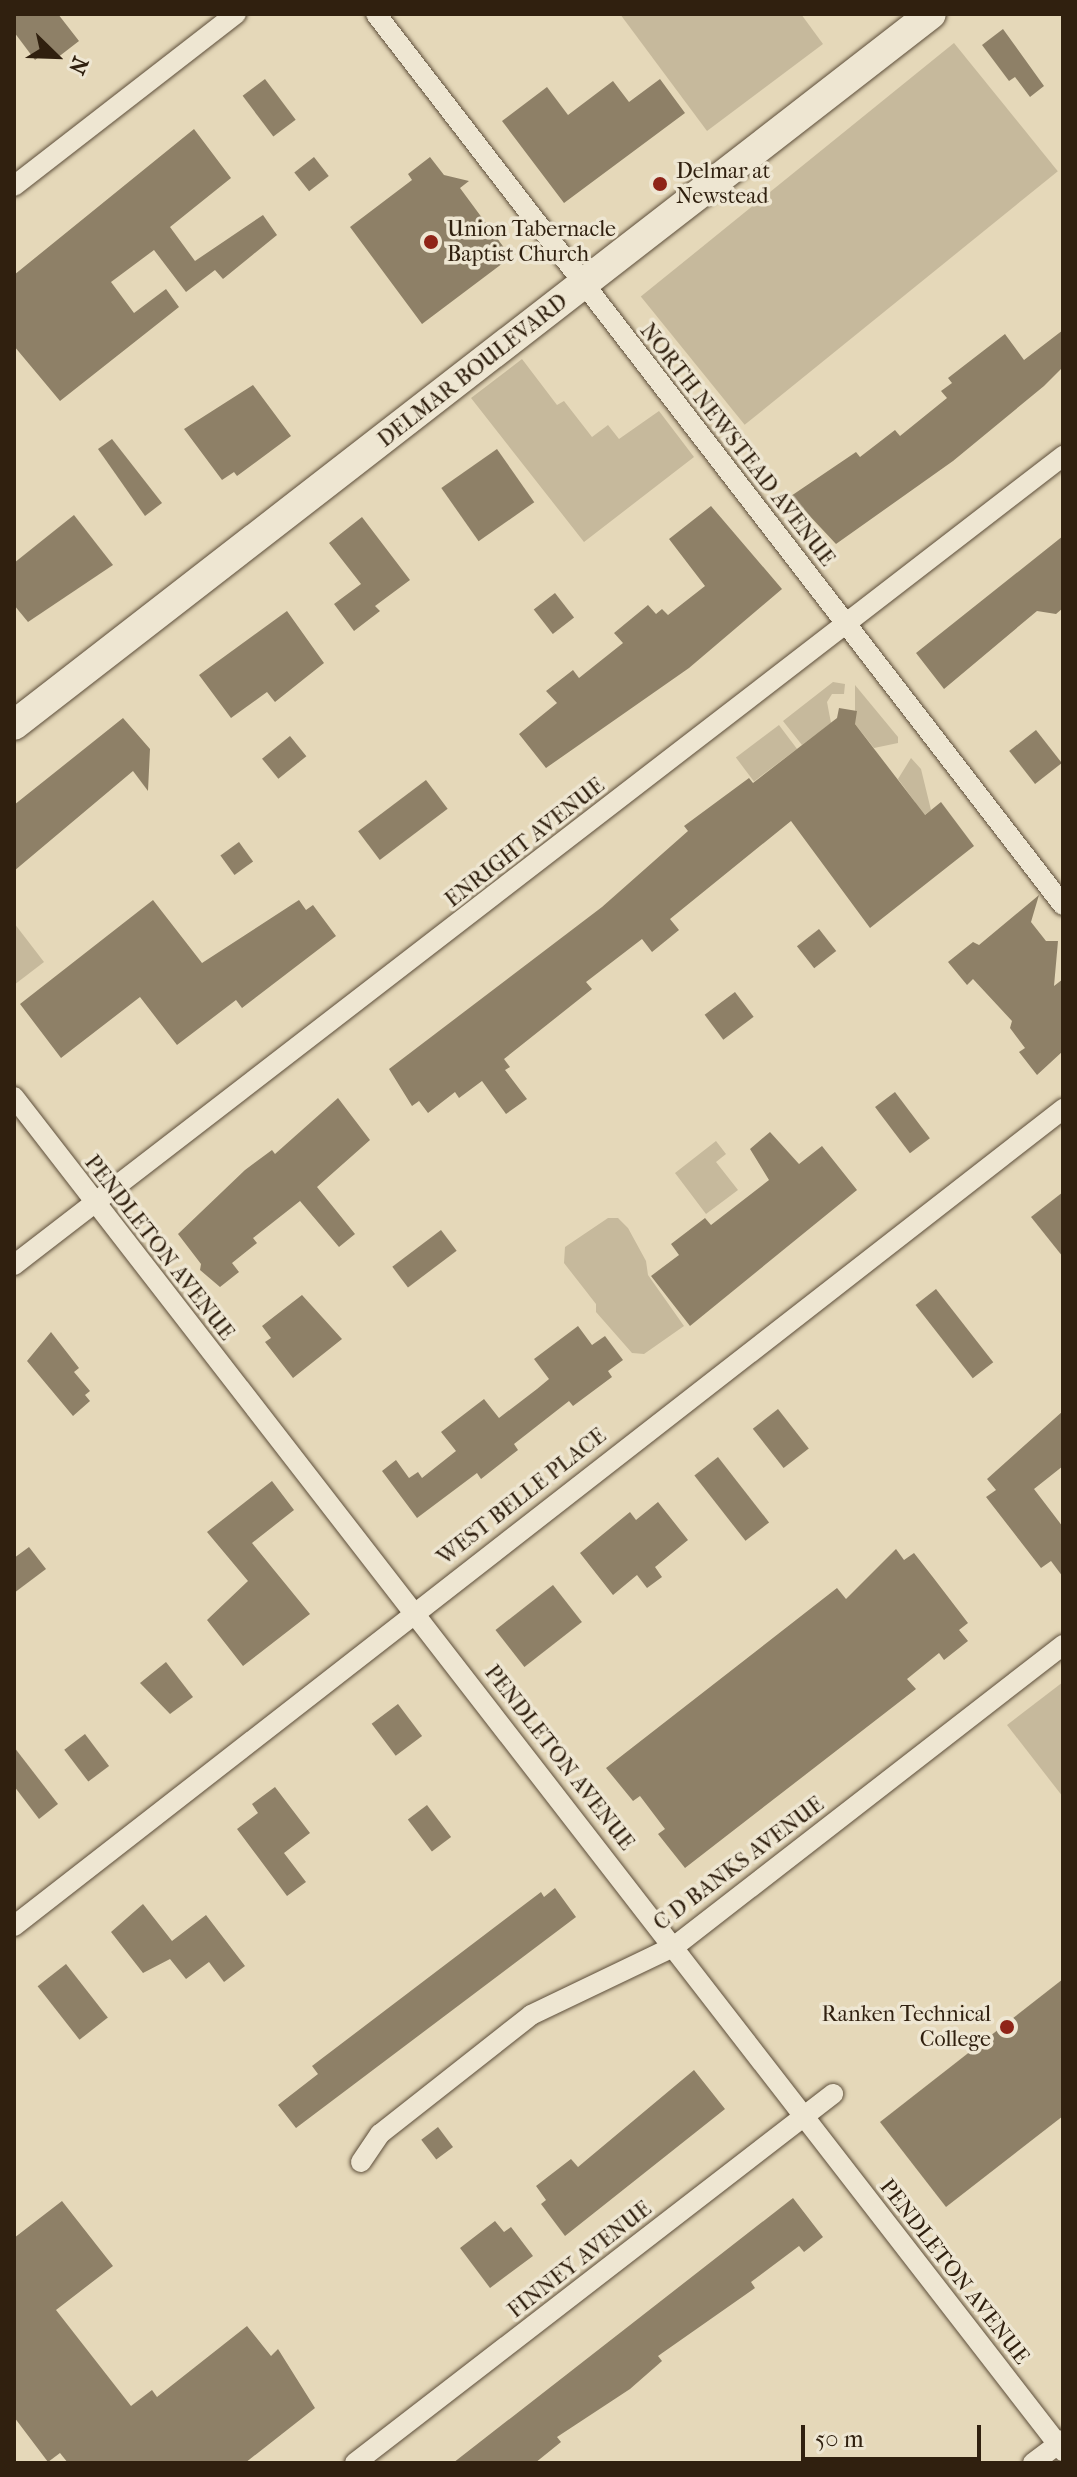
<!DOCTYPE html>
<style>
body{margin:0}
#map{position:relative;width:1077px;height:2477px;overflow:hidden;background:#e5d8b9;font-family:"IM FELL French Canon",serif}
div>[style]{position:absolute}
.green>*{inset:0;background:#c6b99c;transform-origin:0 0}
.building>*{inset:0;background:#8e8067;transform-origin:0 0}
.roads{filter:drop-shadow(0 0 2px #5d4e3a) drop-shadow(0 0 2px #5d4e3a)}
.street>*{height:20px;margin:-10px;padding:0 10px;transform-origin:10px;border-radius:10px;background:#eee6d2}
.secondary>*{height:30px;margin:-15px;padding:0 15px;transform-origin:15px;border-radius:15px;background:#eee6d2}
.dots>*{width:22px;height:22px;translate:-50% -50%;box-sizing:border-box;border:4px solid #eee6d2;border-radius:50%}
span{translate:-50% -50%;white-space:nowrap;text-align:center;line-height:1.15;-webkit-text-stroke:7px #eee6d2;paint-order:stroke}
.poi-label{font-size:22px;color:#30200f}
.left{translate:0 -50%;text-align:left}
.right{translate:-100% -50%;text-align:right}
.street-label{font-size:22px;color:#30200f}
.frame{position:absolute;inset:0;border:16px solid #30200f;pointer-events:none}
.north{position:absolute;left:16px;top:16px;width:80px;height:80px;-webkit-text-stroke:6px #eee6d2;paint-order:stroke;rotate:113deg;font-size:22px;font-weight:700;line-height:32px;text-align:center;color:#30200f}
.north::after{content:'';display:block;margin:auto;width:28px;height:36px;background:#30200f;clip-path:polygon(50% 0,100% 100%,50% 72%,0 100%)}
.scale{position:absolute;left:801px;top:2425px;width:180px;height:36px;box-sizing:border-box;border:4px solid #30200f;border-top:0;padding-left:10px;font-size:24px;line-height:28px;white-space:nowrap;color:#30200f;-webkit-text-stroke:6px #eee6d2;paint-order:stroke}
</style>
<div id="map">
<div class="green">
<i style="clip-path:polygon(620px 14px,801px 14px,823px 44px,707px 131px)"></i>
<i style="left:954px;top:43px;width:165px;height:403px;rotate:51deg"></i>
<i style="clip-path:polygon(522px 359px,557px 405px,564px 401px,592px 437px,608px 425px,619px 439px,659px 411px,694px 457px,584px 542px,471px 398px)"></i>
<i style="clip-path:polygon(833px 682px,845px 684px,844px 694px,832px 694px,827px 702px,831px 723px,802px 745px,783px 721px)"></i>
<i style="clip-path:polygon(855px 685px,898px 737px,898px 743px,874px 748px,855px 724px)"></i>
<i style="left:779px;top:725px;width:30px;height:54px;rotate:53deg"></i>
<i style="clip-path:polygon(911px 758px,921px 769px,931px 810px,918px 820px,915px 802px,898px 779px)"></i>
<i style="clip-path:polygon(14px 923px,44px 962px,14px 985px)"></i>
<i style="clip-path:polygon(716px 1141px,726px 1154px,716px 1162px,738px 1190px,706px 1214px,675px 1173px)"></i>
<i style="clip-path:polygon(608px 1218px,618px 1218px,628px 1228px,646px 1261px,648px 1275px,684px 1326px,644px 1354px,632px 1353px,596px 1312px,596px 1304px,564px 1263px,565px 1247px)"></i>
<i style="clip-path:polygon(1063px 1682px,1063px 1797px,1007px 1725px)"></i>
</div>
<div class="building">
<i style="clip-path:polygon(14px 14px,58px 14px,79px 41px,57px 58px,50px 48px,35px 60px,14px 32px)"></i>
<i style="clip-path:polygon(1003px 29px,1044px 86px,1030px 97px,1015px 77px,1009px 81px,982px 45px)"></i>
<i style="left:265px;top:79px;width:51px;height:28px;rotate:53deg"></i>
<i style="clip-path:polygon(660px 79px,685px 113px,564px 203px,502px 121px,547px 87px,568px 115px,613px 81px,629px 102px)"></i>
<i style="clip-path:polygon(194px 129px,231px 178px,170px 227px,195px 261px,263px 215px,277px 235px,223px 279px,215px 270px,186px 292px,154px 250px,111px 282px,134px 313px,166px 289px,179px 307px,60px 401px,14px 346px,14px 275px)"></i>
<i style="left:314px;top:157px;width:24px;height:25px;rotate:52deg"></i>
<i style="clip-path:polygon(430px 157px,444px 175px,469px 181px,460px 188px,511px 257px,422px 324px,350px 227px,412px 180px,408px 174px)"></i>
<i style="clip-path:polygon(1063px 330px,1063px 367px,1044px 386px,953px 461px,836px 544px,791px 496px,856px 452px,860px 457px,895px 430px,900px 436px,947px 398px,941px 391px,952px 383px,948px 378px,1005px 334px,1024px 360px)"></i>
<i style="clip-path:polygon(253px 385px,291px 436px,237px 476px,234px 472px,222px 480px,184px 429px)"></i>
<i style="clip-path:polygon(112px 439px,162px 503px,145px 516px,98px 449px)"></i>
<i style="left:497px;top:449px;width:65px;height:68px;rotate:55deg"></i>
<i style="clip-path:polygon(711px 506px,782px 589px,689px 668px,546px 768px,519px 734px,557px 703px,546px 691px,573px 670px,579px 678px,623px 643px,614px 633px,648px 605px,656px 614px,662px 609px,668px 615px,705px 586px,669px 539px)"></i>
<i style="clip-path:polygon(74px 515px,113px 565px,28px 622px,14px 605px,14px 563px)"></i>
<i style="clip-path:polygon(362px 517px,410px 580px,375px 606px,380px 611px,354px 631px,334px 604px,361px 584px,329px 543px)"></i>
<i style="clip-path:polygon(1063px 536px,1063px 608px,1056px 614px,1037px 611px,944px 689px,916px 653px)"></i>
<i style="left:555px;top:593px;width:31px;height:27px;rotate:52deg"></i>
<i style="clip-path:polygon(287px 611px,324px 663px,275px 702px,267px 692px,231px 718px,199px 675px)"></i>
<i style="clip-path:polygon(839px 708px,857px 711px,855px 724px,925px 815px,941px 802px,974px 846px,870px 928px,791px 821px,670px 919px,679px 930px,652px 952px,642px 939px,586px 982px,592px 989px,504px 1059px,510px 1067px,505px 1070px,527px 1099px,506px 1114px,482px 1081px,459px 1098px,455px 1092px,428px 1113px,419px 1101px,412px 1106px,389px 1069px,602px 907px,688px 831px,684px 826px,749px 778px,753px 783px,837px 718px)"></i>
<i style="clip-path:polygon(123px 718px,150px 749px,148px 791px,133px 771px,14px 871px,14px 805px)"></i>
<i style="left:1036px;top:730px;width:42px;height:34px;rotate:52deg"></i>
<i style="left:290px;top:736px;width:26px;height:36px;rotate:51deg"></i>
<i style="left:426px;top:780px;width:36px;height:85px;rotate:53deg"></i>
<i style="left:239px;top:842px;width:24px;height:23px;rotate:54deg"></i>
<i style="clip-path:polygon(1039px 895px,1031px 922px,1046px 941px,1058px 941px,1054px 986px,1063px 979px,1063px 1051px,1037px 1075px,1019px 1052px,1025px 1048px,1010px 1028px,1012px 1021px,973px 979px,967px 985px,948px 962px,973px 942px,979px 945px)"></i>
<i style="clip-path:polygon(153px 900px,202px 963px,299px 900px,306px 910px,313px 905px,336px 936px,242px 1008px,236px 1000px,177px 1045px,140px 997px,61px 1058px,20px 1004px)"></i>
<i style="left:819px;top:929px;width:28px;height:28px;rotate:52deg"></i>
<i style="left:735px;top:992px;width:31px;height:38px;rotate:53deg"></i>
<i style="left:895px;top:1092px;width:58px;height:25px;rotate:53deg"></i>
<i style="clip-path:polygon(338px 1098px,370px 1140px,317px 1187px,355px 1234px,339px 1247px,300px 1201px,253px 1238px,257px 1243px,232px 1263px,239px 1272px,220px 1287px,200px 1270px,201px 1264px,178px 1234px,245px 1170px,272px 1150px,275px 1154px)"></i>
<i style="clip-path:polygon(770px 1132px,799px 1164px,822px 1146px,857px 1190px,690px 1326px,651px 1276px,679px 1255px,671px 1244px,705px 1218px,711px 1225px,769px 1180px,750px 1149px)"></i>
<i style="clip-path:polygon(1063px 1192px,1063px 1257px,1031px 1217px)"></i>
<i style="left:441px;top:1230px;width:26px;height:61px;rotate:53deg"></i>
<i style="left:936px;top:1289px;width:93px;height:26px;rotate:52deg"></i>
<i style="clip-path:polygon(302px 1295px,342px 1339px,293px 1378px,265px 1342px,271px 1338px,262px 1326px)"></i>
<i style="clip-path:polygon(578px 1326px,592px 1345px,605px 1336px,623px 1360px,608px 1371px,612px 1377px,573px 1406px,569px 1401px,514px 1444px,518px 1450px,481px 1479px,477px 1473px,417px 1518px,382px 1471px,396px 1460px,409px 1478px,418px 1472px,422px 1478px,456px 1451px,441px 1432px,484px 1399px,499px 1418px,537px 1389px,549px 1379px,534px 1359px)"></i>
<i style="clip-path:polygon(51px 1332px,79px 1368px,74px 1372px,90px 1391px,85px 1395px,90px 1401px,73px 1416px,27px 1361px)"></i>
<i style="left:778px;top:1409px;width:50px;height:32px;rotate:52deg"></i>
<i style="clip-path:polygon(1063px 1411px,1063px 1466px,1034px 1489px,1063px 1527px,1063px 1577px,1051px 1561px,1041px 1568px,986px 1497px,996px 1490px,987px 1479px)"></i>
<i style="left:718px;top:1457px;width:83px;height:30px;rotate:52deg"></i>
<i style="clip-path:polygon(272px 1481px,294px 1510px,252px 1543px,310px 1614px,243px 1666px,207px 1620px,248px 1581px,207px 1532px)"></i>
<i style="clip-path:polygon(658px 1502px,688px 1540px,655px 1567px,662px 1577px,647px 1588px,637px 1575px,613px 1595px,580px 1553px,630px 1512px,636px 1520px)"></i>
<i style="clip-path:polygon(29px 1547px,46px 1569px,14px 1593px,14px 1558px)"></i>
<i style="clip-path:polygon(896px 1549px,904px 1560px,914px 1553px,932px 1576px,968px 1623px,959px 1630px,968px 1641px,944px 1660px,939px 1653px,907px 1679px,916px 1689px,685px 1868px,658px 1834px,665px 1829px,640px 1796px,633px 1801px,606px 1768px,837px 1588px,846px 1599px)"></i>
<i style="left:553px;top:1585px;width:47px;height:73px;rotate:52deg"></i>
<i style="clip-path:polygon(166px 1662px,193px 1697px,170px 1714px,140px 1683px)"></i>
<i style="left:398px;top:1704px;width:40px;height:33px;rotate:53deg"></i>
<i style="left:85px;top:1734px;width:40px;height:26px;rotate:53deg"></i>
<i style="clip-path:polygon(14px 1747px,58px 1804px,39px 1819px,14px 1786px)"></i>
<i style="clip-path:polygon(275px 1787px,310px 1833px,284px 1853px,306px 1882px,287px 1896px,237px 1829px,258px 1813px,252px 1804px)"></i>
<i style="left:427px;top:1805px;width:40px;height:24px;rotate:53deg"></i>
<i style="clip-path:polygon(555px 1888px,576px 1917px,296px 2128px,278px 2105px,318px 2074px,312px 2066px,541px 1892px,544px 1897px)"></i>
<i style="clip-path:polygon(143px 1904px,172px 1941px,206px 1915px,245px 1966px,224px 1982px,209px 1962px,186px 1979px,170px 1959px,143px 1973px,111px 1932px)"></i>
<i style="left:66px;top:1964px;width:68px;height:36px;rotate:52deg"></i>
<i style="clip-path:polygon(1063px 1979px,1063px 2116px,946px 2207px,880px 2122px)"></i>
<i style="clip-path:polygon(694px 2070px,725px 2109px,565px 2236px,541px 2204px,546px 2200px,536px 2186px,571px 2159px,578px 2167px)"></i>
<i style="left:438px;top:2127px;width:25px;height:21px;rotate:53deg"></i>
<i style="clip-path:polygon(793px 2198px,823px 2237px,804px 2252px,799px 2246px,751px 2282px,755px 2288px,658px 2356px,662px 2361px,630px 2389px,557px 2437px,561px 2442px,535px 2463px,453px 2463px)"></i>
<i style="clip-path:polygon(62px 2201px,113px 2266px,56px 2310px,131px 2406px,152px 2390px,157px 2397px,247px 2326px,271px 2356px,278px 2349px,315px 2408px,245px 2463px,68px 2463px,60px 2453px,48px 2462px,14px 2417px,14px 2238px)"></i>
<i style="clip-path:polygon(495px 2221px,504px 2232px,511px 2227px,533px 2256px,490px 2288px,460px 2248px)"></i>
</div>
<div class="roads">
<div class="street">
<i style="left:376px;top:14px;width:1125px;rotate:52.37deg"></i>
<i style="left:14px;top:186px;width:281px;rotate:-37.8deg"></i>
<i style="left:14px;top:1097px;width:1713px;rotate:52.23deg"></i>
<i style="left:14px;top:1265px;width:1325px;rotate:-37.64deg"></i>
<i style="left:14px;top:1926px;width:1330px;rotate:-37.91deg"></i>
<i style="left:361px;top:2162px;width:34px;rotate:-56deg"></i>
<i style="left:380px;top:2134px;width:192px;rotate:-38.2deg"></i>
<i style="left:531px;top:2015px;width:160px;rotate:-25.6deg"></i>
<i style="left:675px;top:1946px;width:491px;rotate:-37.8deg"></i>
<i style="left:355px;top:2463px;width:604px;rotate:-37.67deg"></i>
<i style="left:1033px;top:2463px;width:38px;rotate:-37deg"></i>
</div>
<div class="secondary">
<i style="left:14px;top:725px;width:1160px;rotate:-37.79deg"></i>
</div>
</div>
<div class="dots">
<i style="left:660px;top:184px;background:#8f2418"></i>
<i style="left:431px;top:242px;background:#8f2418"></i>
<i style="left:1007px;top:2027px;background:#8f2418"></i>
</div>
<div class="poi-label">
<span class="left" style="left:676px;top:184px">Delmar at<br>Newstead</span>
<span class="left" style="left:447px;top:242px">Union Tabernacle<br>Baptist Church</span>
<span class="right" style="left:991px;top:2027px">Ranken Technical<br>College</span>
</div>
<div class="street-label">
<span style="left:473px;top:371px;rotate:-38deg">DELMAR BOULEVARD</span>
<span style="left:737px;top:445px;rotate:52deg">NORTH NEWSTEAD AVENUE</span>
<span style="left:525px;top:843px;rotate:-38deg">ENRIGHT AVENUE</span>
<span style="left:159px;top:1248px;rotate:52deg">PENDLETON AVENUE</span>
<span style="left:522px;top:1497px;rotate:-38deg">WEST BELLE PLACE</span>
<span style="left:559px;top:1758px;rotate:52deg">PENDLETON AVENUE</span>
<span style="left:739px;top:1864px;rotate:-37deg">C D BANKS AVENUE</span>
<span style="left:580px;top:2260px;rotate:-38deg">FINNEY AVENUE</span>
<span style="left:954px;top:2272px;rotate:52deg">PENDLETON AVENUE</span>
</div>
<div class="frame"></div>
<div class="north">N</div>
<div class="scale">50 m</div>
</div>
